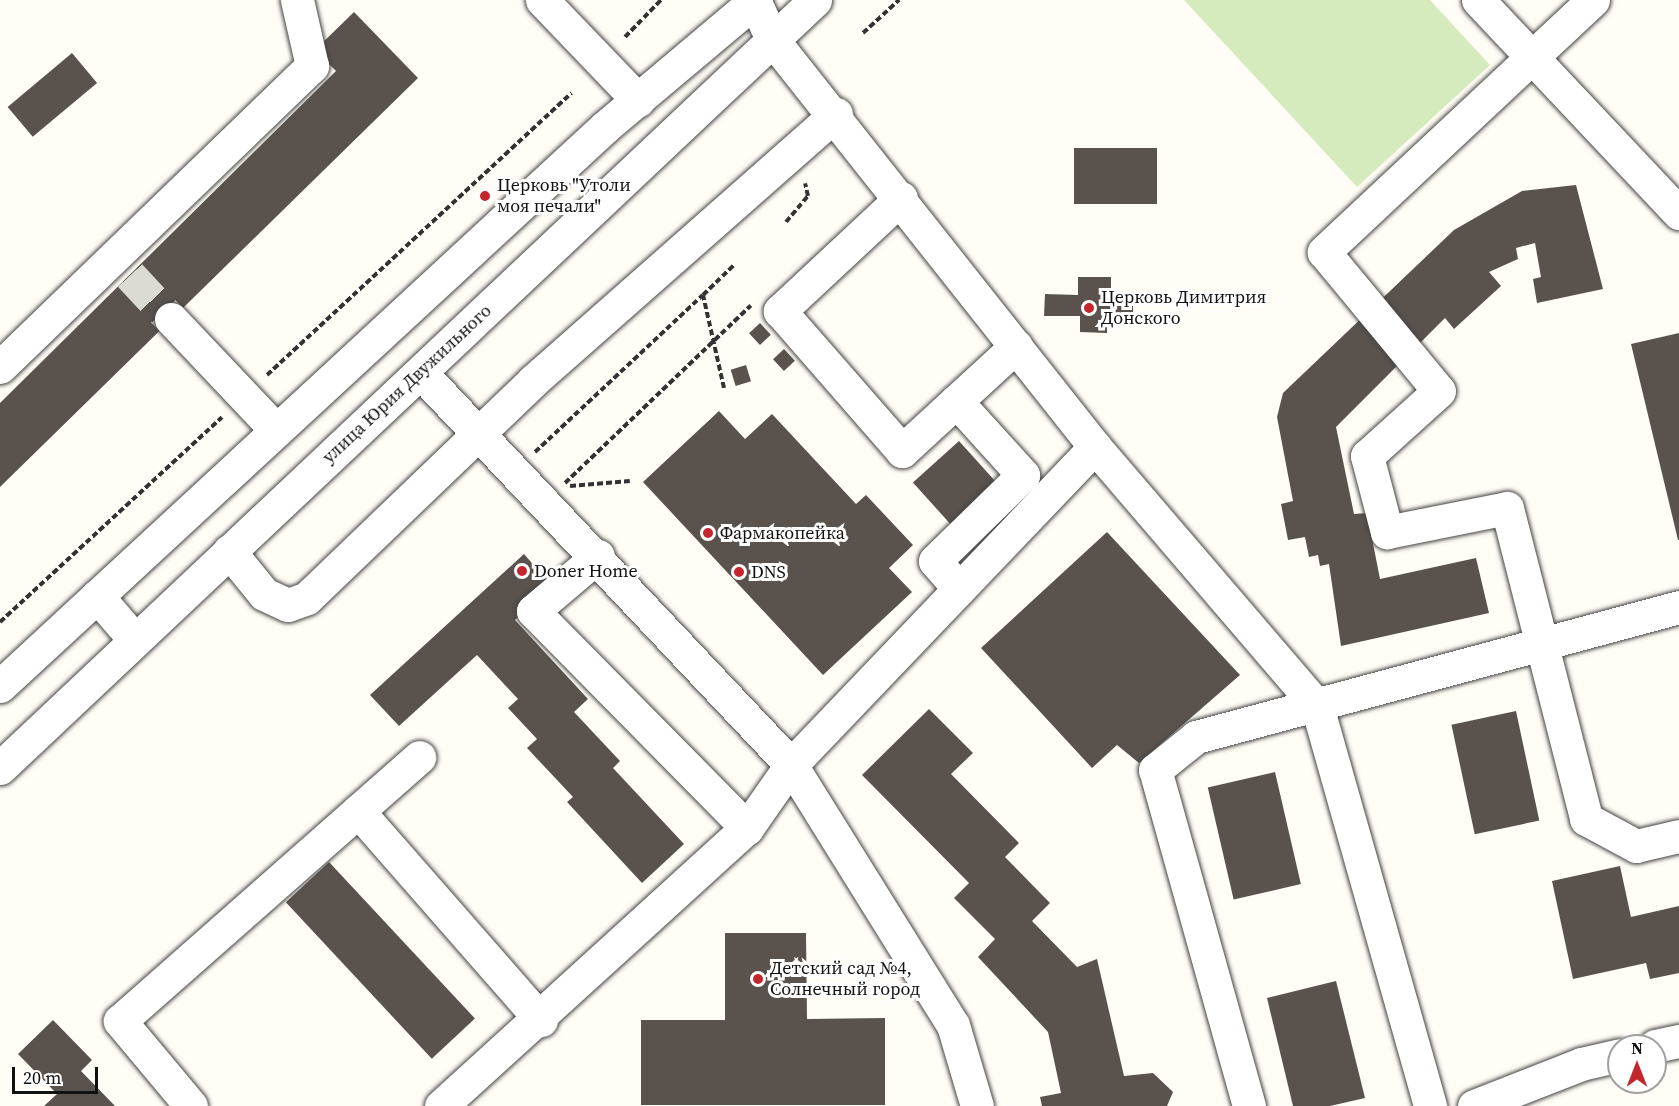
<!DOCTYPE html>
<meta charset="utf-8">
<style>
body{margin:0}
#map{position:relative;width:1679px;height:1106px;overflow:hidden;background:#fffdf5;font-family:"Source Serif 4",serif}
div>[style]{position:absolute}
.green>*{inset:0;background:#d5ebbd}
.building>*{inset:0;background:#5a524d;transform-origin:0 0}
.minor-tunnel>*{height:33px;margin-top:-16.5px;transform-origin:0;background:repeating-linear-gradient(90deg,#dbdad3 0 33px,transparent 0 49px)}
.path>*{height:4px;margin-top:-2px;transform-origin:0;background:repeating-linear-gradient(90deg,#333 0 6px,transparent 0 9px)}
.roads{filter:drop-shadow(0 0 2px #444) drop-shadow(0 0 2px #444)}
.minor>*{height:33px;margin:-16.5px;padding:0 16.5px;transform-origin:16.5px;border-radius:16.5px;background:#fff}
.dots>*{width:16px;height:16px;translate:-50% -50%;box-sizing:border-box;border:3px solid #fff;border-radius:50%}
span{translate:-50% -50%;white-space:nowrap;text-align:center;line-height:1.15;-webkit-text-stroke:6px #fff;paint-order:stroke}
.poi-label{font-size:18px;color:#111}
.left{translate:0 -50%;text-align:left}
.street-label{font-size:18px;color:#111}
.north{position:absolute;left:1607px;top:1034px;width:60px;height:60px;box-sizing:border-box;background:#fff;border:2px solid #a0a0a0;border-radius:50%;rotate:0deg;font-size:16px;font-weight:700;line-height:24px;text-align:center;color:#111}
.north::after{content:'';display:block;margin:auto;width:21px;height:27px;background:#c4262e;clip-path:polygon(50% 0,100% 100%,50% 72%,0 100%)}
.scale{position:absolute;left:12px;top:1067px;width:86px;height:27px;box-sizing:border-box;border:3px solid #111;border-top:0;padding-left:8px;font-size:18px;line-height:21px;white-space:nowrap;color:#111;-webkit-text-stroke:4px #fff;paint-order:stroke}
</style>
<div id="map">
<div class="green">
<i style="clip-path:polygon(1184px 0,1430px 0,1490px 65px,1357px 187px)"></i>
</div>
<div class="building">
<i style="clip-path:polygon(354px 12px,418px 78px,0 487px,0 403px,336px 71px,315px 50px)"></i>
<i style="left:72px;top:53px;width:39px;height:84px;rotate:50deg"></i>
<i style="left:1157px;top:148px;width:56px;height:83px;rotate:90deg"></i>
<i style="clip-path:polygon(1576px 185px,1603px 289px,1537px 303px,1533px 279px,1541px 277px,1535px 243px,1516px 248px,1518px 259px,1489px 272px,1501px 286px,1454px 329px,1445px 318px,1336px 427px,1354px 514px,1367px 513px,1380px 579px,1476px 558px,1489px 613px,1341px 646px,1329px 564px,1320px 566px,1318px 555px,1309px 557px,1305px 537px,1288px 540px,1281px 504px,1293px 501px,1277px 417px,1283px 393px,1454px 230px,1522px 191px)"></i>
<i style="clip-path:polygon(1078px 277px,1111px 277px,1111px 300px,1133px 300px,1133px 318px,1107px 318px,1107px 333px,1080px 332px,1080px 316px,1044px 316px,1045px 294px,1078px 295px)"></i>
<i style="left:760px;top:323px;width:16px;height:15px;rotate:47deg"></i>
<i style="clip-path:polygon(1679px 333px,1679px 540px,1678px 540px,1631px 344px)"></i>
<i style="left:784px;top:349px;width:16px;height:15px;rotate:47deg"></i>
<i style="left:746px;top:365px;width:17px;height:16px;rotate:73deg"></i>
<i style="clip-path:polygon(719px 411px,745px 439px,772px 414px,856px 504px,866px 495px,913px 545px,889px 568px,912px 592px,823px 675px,643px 482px)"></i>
<i style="left:959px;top:441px;width:59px;height:62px;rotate:48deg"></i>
<i style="clip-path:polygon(1107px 532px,1240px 675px,1139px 763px,1117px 745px,1092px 768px,981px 648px)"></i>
<i style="clip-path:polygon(524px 554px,552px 586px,515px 620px,588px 699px,574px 712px,620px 761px,613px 768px,684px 844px,642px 883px,567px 802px,573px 797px,527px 748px,537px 739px,508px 708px,518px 699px,477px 655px,399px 726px,370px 695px)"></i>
<i style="clip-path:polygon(929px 709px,973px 753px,951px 774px,1019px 843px,1005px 857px,1050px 903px,1032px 921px,1077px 967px,1097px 959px,1124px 1076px,1153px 1073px,1173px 1092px,1167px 1106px,1042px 1106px,1040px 1097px,1061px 1093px,1048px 1032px,978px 957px,995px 939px,954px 898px,969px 883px,862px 775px)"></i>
<i style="left:1516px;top:711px;width:112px;height:66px;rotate:78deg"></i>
<i style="left:1275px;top:772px;width:115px;height:69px;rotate:77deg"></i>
<i style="left:329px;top:862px;width:214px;height:59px;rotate:47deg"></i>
<i style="clip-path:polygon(1620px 866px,1631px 917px,1679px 906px,1679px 973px,1650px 979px,1646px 963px,1573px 979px,1552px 881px)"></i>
<i style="clip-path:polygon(725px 933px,806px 933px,807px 1019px,885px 1018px,885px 1105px,641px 1105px,641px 1020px,725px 1020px)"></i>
<i style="clip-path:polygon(1336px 981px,1365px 1098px,1330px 1106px,1293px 1106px,1267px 998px)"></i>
<i style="clip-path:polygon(53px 1020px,92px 1060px,81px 1071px,115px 1106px,44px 1106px,57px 1094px,18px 1054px)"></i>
</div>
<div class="minor-tunnel">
<i style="left:130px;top:275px;width:60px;rotate:47deg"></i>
</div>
<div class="path">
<i style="left:863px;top:33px;width:49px;rotate:-42.5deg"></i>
<i style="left:625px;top:37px;width:52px;rotate:-45.8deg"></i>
<i style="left:786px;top:222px;width:34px;rotate:-50deg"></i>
<i style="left:808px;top:196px;width:13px;rotate:-103deg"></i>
<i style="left:267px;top:375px;width:415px;rotate:-42.8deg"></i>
<i style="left:724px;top:388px;width:95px;rotate:-102.7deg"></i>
<i style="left:703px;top:295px;width:43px;rotate:-44.1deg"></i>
<i style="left:535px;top:452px;width:230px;rotate:-43.1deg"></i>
<i style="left:565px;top:483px;width:257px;rotate:-43.7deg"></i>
<i style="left:570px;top:486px;width:60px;rotate:-4.8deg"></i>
<i style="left:0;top:622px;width:302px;rotate:-42.7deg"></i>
</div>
<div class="roads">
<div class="minor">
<i style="left:542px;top:0;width:139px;rotate:46.2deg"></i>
<i style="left:754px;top:0;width:43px;rotate:65.2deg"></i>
<i style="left:772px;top:39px;width:520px;rotate:51.63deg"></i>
<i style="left:1095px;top:447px;width:341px;rotate:49.4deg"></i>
<i style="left:1317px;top:706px;width:416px;rotate:74.2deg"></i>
<i style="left:1478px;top:0;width:293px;rotate:46.7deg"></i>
<i style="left:1593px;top:0;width:369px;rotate:136.9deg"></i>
<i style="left:1324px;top:252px;width:180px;rotate:50.4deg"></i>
<i style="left:1439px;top:391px;width:97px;rotate:137.9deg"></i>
<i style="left:1367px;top:456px;width:79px;rotate:75.3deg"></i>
<i style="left:1387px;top:532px;width:122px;rotate:-11.3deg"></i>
<i style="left:1507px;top:508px;width:321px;rotate:75.7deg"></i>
<i style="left:1586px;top:819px;width:57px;rotate:28.4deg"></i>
<i style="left:1636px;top:846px;width:44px;rotate:-13.1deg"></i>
<i style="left:901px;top:198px;width:166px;rotate:137deg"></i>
<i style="left:780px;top:311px;width:186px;rotate:48.9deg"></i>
<i style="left:902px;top:451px;width:155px;rotate:-42.6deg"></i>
<i style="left:171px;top:319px;width:153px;rotate:46.6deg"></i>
<i style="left:0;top:367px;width:434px;rotate:-44deg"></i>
<i style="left:312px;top:66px;width:68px;rotate:-102.8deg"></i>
<i style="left:421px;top:373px;width:539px;rotate:46.65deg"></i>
<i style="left:791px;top:765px;width:306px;rotate:58.1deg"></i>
<i style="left:953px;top:1025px;width:84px;rotate:73.5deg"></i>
<i style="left:956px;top:401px;width:100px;rotate:47.8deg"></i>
<i style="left:1023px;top:475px;width:123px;rotate:135.7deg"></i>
<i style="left:935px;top:561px;width:37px;rotate:49deg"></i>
<i style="left:229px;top:551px;width:55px;rotate:50.9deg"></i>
<i style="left:264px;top:594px;width:26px;rotate:25deg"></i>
<i style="left:288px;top:605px;width:20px;rotate:-20deg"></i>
<i style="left:307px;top:598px;width:313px;rotate:-43.8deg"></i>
<i style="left:533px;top:381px;width:404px;rotate:-41.4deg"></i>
<i style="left:598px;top:556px;width:85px;rotate:139.8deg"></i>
<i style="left:533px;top:611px;width:305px;rotate:45.4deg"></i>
<i style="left:97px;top:596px;width:57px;rotate:49.3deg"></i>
<i style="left:0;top:686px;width:824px;rotate:-42.74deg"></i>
<i style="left:605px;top:127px;width:197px;rotate:-40.1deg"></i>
<i style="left:0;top:768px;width:1120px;rotate:-43.3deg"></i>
<i style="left:358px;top:811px;width:278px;rotate:48.8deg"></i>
<i style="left:1655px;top:1046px;width:25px;rotate:-12deg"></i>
<i style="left:191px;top:1106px;width:111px;rotate:-129.9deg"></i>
<i style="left:120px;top:1021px;width:399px;rotate:-41.4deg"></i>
<i style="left:441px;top:1106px;width:413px;rotate:-42.3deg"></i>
<i style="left:747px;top:828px;width:77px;rotate:-55.1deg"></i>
<i style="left:791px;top:765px;width:440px;rotate:-46.3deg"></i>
<i style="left:1249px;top:1106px;width:349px;rotate:-105.6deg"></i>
<i style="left:1155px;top:770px;width:53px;rotate:-38.8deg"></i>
<i style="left:1196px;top:737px;width:500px;rotate:-15.06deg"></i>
<i style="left:1474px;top:1106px;width:115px;rotate:-21.4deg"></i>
<i style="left:1581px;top:1064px;width:39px;rotate:-13deg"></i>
</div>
</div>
<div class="dots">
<i style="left:485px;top:196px;background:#c4262e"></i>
<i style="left:1089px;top:308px;background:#c4262e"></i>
<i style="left:708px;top:533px;background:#c4262e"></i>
<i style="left:522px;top:571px;background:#c4262e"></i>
<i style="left:739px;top:572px;background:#c4262e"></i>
<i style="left:758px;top:979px;background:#c4262e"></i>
</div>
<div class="poi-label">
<span class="left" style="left:497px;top:196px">Церковь "Утоли<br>моя печали"</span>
<span class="left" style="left:1101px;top:308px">Церковь Димитрия<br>Донского</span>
<span class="left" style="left:720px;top:533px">Фармакопейка</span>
<span class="left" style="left:534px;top:571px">Doner Home</span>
<span class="left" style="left:751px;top:572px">DNS</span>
<span class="left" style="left:770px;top:979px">Детский сад №4,<br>Солнечный город</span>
</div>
<div class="street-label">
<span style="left:407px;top:384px;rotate:-43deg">улица Юрия Двужильного</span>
</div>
<div class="north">N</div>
<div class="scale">20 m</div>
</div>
